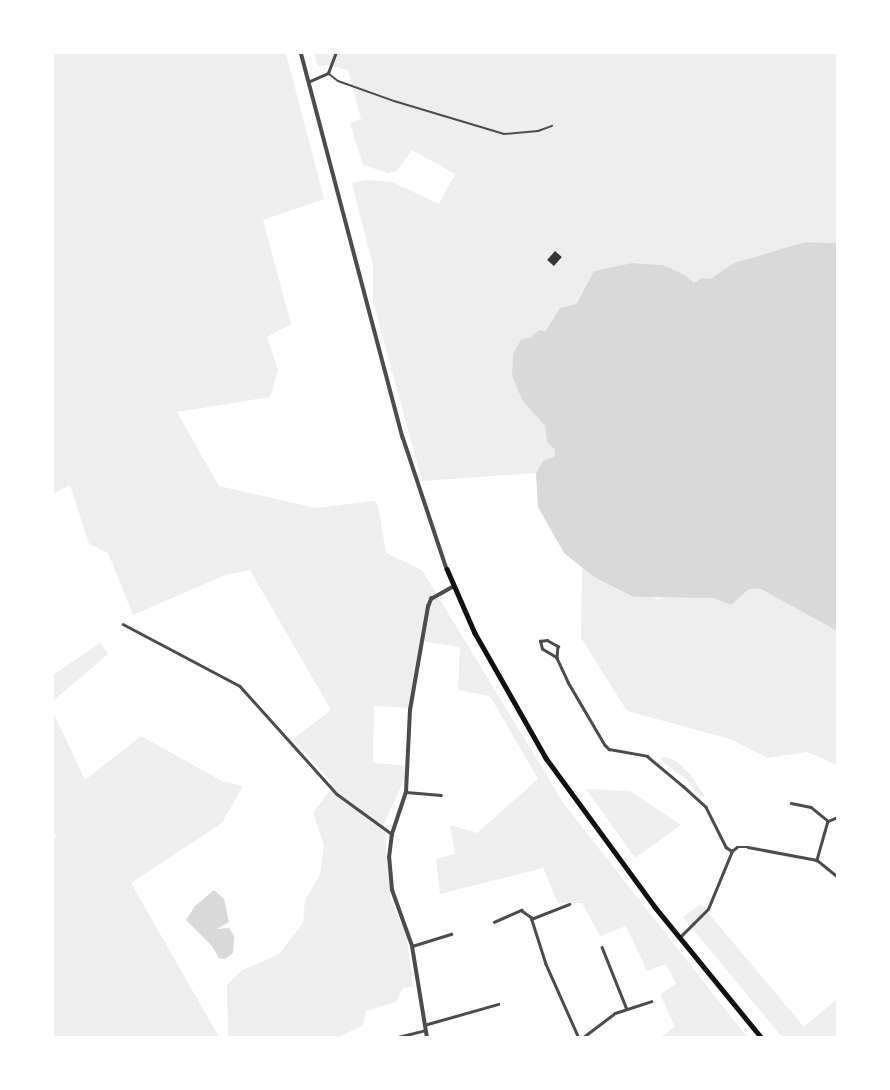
<!DOCTYPE html>
<style>
body{margin:0}
#map{position:relative;width:890px;height:1090px;overflow:hidden;background:#fff;font-family:"DejaVu Sans",sans-serif}
div>[style]{position:absolute}
.green>*{inset:0;background:#eee}
.water>*{inset:0;background:#d9d9d9}
.building>*{inset:0;background:#353535;transform-origin:0 0}
.service>*{height:2px;margin:-1px;padding:0 1px;transform-origin:1px;border-radius:1px;background:#4c4c4c}
.minor>*{height:2.5px;margin:-1.25px;padding:0 1.25px;transform-origin:1.25px;border-radius:1.25px;background:#4c4c4c}
.tertiary>*{height:3.5px;margin:-1.75px;padding:0 1.75px;transform-origin:1.75px;border-radius:1.75px;background:#4c4c4c}
.secondary>*{height:4.5px;margin:-2.25px;padding:0 2.25px;transform-origin:2.25px;border-radius:2.25px;background:#111}
span{translate:-50% -50%;white-space:nowrap;text-align:center;line-height:1.15;-webkit-text-stroke:5px #fff;paint-order:stroke}
.frame{position:absolute;inset:0;border:54px solid #fff;pointer-events:none}
</style>
<div id="map">
<div class="green">
<i style="clip-path:polygon(53px 53px,286px 53px,324px 199px,263px 220px,291px 324px,267px 337px,278px 370px,270px 397px,177px 412px,219px 486px,316px 508px,374px 501px,378px 506px,386px 553px,422px 570px,564px 804px,747px 1037px,660px 1037px,675px 1027px,660px 994px,676px 984px,666px 964px,647px 971px,626px 926px,600px 936px,582px 903px,558px 903px,543px 868px,440px 894px,436px 859px,455px 854px,450px 825px,477px 833px,538px 779px,490px 696px,458px 690px,460px 647px,422px 641px,413px 708px,374px 706px,373px 763px,410px 766px,384px 824px,391px 900px,407px 936px,413px 987px,403px 988px,396px 1002px,366px 1011px,363px 1025px,339px 1037px,228px 1037px,227px 985px,241px 971px,279px 954px,303px 923px,305px 900px,320px 875px,324px 845px,313px 813px,334px 785px,293px 739px,331px 710px,250px 570px,225px 575px,133px 615px,108px 553px,89px 544px,70px 485px,53px 494px)"></i>
<i style="clip-path:polygon(314px 53px,837px 53px,837px 243px,805px 242px,734px 263px,710px 279px,694px 283px,685px 275px,663px 265px,632px 263px,594px 271px,575px 304px,560px 308px,512px 376px,522px 400px,545px 426px,547px 442px,555px 450px,555px 456px,543px 461px,536px 473px,422px 481px,373px 301px,373px 266px,352px 183px,368px 180px,392px 182px,439px 204px,455px 174px,412px 150px,397px 171px,388px 173px,363px 165px,350px 124px,361px 119px,348px 70px,327px 65px,318px 66px)"></i>
<i style="clip-path:polygon(582px 568px,594px 577px,657px 599px,681px 596px,713px 598px,731px 605px,749px 589px,761px 589px,837px 631px,837px 765px,807px 752px,768px 758px,730px 739px,627px 711px,581px 638px)"></i>
<i style="clip-path:polygon(100px 643px,108px 654px,53px 701px,53px 675px)"></i>
<i style="clip-path:polygon(53px 712px,85px 780px,141px 736px,222px 781px,243px 786px,222px 823px,131px 883px,219px 1037px,53px 1037px,52px 839px,56px 838px,52px 827px)"></i>
<i style="clip-path:polygon(663px 756px,676px 761px,690px 774px,704px 795px,701px 798px,686px 779px,660px 760px)"></i>
<i style="clip-path:polygon(586px 789px,630px 791px,681px 825px,635px 858px)"></i>
<i style="clip-path:polygon(701px 904px,804px 1027px,837px 999px,837px 1037px,782px 1037px,683px 917px)"></i>
</div>
<div class="water">
<i style="clip-path:polygon(805px 242px,837px 243px,837px 631px,761px 589px,749px 589px,731px 605px,713px 598px,634px 597px,594px 577px,564px 553px,538px 507px,536px 473px,543px 461px,555px 456px,555px 450px,547px 442px,545px 426px,522px 400px,512px 376px,513px 355px,521px 339px,531px 337px,539px 330px,545px 331px,560px 308px,576px 304px,594px 271px,632px 263px,663px 265px,685px 275px,694px 283px,702px 278px,710px 279px,734px 263px)"></i>
<i style="clip-path:polygon(214px 890px,224px 899px,229px 922px,217px 929px,229px 928px,234px 936px,233px 953px,225px 959px,219px 958px,212px 946px,186px 920px,195px 906px)"></i>
</div>
<div class="building">
<i style="left:555px;top:251px;width:9px;height:12px;rotate:41deg"></i>
</div>
<div class="service">
<i style="left:329px;top:74px;width:11px;rotate:38deg"></i>
<i style="left:338px;top:81px;width:59px;rotate:19.7deg"></i>
<i style="left:394px;top:101px;width:115px;rotate:16.7deg"></i>
<i style="left:504px;top:134px;width:34px;rotate:-5deg"></i>
<i style="left:538px;top:131px;width:15px;rotate:-20deg"></i>
</div>
<div class="minor">
<i style="left:308px;top:82px;width:22px;rotate:-24deg"></i>
<i style="left:328px;top:73px;width:22px;rotate:-69deg"></i>
<i style="left:123px;top:624px;width:132px;rotate:27.9deg"></i>
<i style="left:240px;top:686px;width:145px;rotate:48.1deg"></i>
<i style="left:337px;top:794px;width:68px;rotate:36deg"></i>
<i style="left:557px;top:658px;width:17px;rotate:-149deg"></i>
<i style="left:542px;top:649px;width:8px;rotate:-104deg"></i>
<i style="left:540px;top:641px;width:7px;rotate:-8deg"></i>
<i style="left:547px;top:640px;width:13px;rotate:29deg"></i>
<i style="left:558px;top:646px;width:12px;rotate:95deg"></i>
<i style="left:557px;top:658px;width:26px;rotate:65deg"></i>
<i style="left:568px;top:682px;width:73px;rotate:59.6deg"></i>
<i style="left:605px;top:745px;width:6px;rotate:45deg"></i>
<i style="left:609px;top:749px;width:39px;rotate:10deg"></i>
<i style="left:647px;top:756px;width:47px;rotate:39.8deg"></i>
<i style="left:683px;top:786px;width:31px;rotate:42deg"></i>
<i style="left:706px;top:807px;width:45px;rotate:63.4deg"></i>
<i style="left:726px;top:847px;width:7px;rotate:34deg"></i>
<i style="left:406px;top:792px;width:35px;rotate:5deg"></i>
<i style="left:791px;top:803px;width:20px;rotate:11deg"></i>
<i style="left:811px;top:807px;width:22px;rotate:39deg"></i>
<i style="left:828px;top:821px;width:41px;rotate:105.8deg"></i>
<i style="left:828px;top:821px;width:11px;rotate:-22deg"></i>
<i style="left:732px;top:851px;width:6px;rotate:-39deg"></i>
<i style="left:737px;top:847px;width:11px"></i>
<i style="left:748px;top:847px;width:70px;rotate:10.7deg"></i>
<i style="left:817px;top:860px;width:27px;rotate:39deg"></i>
<i style="left:531px;top:919px;width:41px;rotate:-21.5deg"></i>
<i style="left:494px;top:922px;width:30px;rotate:-24deg"></i>
<i style="left:521px;top:910px;width:12px;rotate:35deg"></i>
<i style="left:531px;top:917px;width:49px;rotate:72.3deg"></i>
<i style="left:546px;top:964px;width:81px;rotate:66deg"></i>
<i style="left:681px;top:936px;width:38px;rotate:-45deg"></i>
<i style="left:708px;top:909px;width:63px;rotate:-67.5deg"></i>
<i style="left:412px;top:946px;width:41px;rotate:-17.1deg"></i>
<i style="left:602px;top:947px;width:65px;rotate:68.2deg"></i>
<i style="left:424px;top:1025px;width:77px;rotate:-15.8deg"></i>
<i style="left:394px;top:1038px;width:32px;rotate:-14deg"></i>
<i style="left:582px;top:1038px;width:41px;rotate:-37.1deg"></i>
<i style="left:615px;top:1013px;width:38px;rotate:-18deg"></i>
</div>
<div class="tertiary">
<i style="left:301px;top:52px;width:398px;rotate:75.2deg"></i>
<i style="left:403px;top:437px;width:139px;rotate:71.6deg"></i>
<i style="left:427px;top:1038px;width:93px;rotate:-99.3deg"></i>
<i style="left:412px;top:946px;width:59px;rotate:-109.7deg"></i>
<i style="left:392px;top:890px;width:32px;rotate:-95deg"></i>
<i style="left:389px;top:858px;width:24px;rotate:-83deg"></i>
<i style="left:392px;top:834px;width:44px;rotate:-71.6deg"></i>
<i style="left:406px;top:792px;width:82px;rotate:-87.2deg"></i>
<i style="left:410px;top:710px;width:105px;rotate:-80.1deg"></i>
<i style="left:428px;top:607px;width:9px;rotate:-69deg"></i>
<i style="left:431px;top:599px;width:26px;rotate:-29deg"></i>
</div>
<div class="secondary">
<i style="left:447px;top:569px;width:70px;rotate:66.4deg"></i>
<i style="left:475px;top:633px;width:144px;rotate:60.4deg"></i>
<i style="left:546px;top:758px;width:185px;rotate:53.8deg"></i>
<i style="left:655px;top:907px;width:169px;rotate:50.8deg"></i>
</div>
<div class="frame"></div>
</div>
